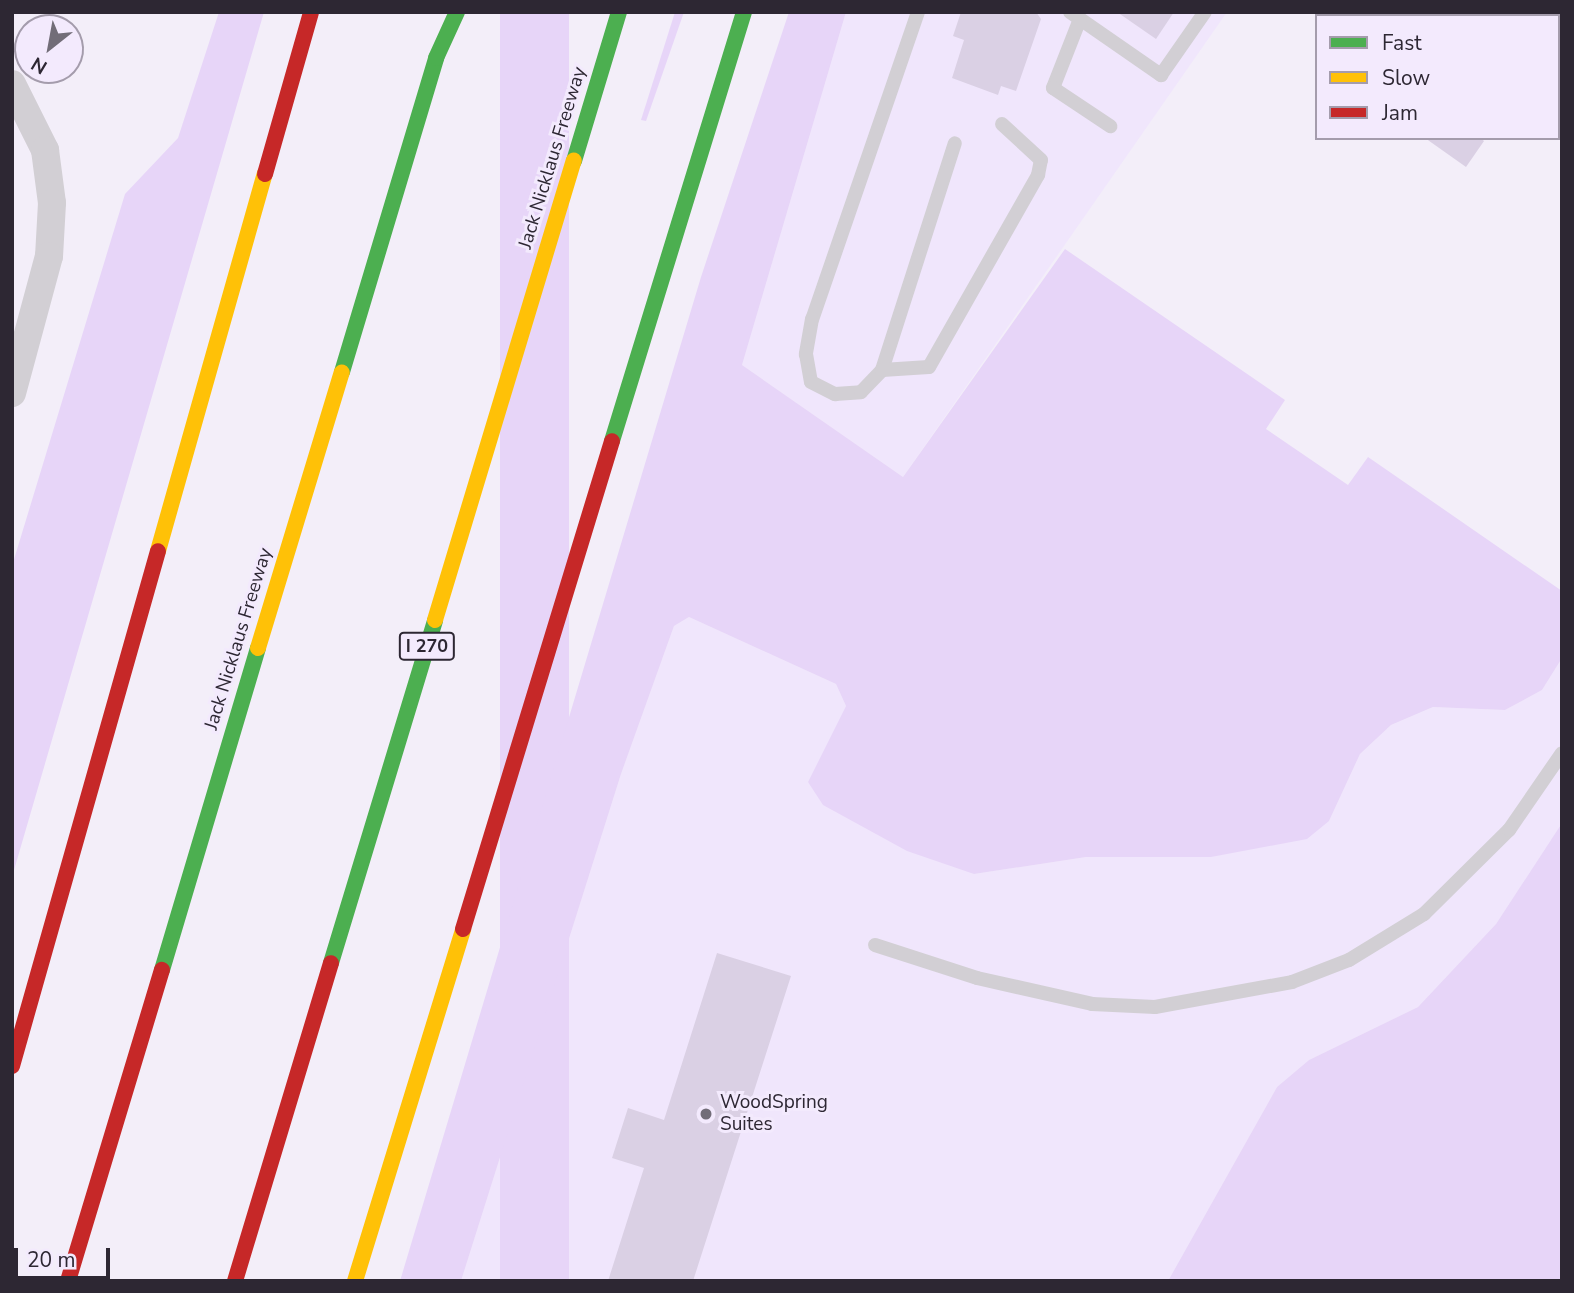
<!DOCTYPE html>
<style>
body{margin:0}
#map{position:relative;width:1574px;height:1293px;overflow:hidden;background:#f3eef9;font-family:"Nunito Sans",sans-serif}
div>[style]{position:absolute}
.built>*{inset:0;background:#f0e6fc}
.green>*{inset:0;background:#e7d5f8;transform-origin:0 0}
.building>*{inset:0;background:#dad0e4}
.lane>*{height:14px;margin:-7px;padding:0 7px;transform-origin:7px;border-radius:7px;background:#d2cfd4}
.street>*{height:28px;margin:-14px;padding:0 14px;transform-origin:14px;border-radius:14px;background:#d2cfd4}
.fast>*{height:16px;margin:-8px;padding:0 8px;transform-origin:8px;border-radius:8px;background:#4caf50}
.slow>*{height:16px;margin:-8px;padding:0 8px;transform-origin:8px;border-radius:8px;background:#ffc107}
.jam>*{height:16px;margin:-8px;padding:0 8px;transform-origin:8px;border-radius:8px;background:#c62828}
.dots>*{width:19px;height:19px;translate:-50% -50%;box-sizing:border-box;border:4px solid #f3eafd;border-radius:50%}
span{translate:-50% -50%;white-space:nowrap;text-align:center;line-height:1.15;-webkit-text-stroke:6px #f3eafd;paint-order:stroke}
.shield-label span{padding:2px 5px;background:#f3eafd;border:2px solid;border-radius:5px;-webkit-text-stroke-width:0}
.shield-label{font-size:18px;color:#2d2733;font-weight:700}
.street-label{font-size:19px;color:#2d2733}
.poi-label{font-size:19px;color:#2d2733}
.left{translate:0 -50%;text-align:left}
.frame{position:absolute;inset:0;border:14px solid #2d2733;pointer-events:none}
.legend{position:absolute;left:1315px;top:14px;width:245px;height:126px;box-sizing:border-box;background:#f3eafd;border:2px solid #a49cac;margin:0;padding:9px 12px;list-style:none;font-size:21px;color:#2d2733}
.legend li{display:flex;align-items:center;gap:14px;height:35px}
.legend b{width:35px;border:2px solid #a49cac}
.north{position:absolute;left:14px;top:14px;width:70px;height:70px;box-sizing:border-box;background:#f3eafd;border:2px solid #a49cac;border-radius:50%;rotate:211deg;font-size:19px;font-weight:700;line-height:28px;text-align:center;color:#2d2733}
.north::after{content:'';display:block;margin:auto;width:24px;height:32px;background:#726d78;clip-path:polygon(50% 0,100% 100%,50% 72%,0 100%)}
.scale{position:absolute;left:14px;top:1248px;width:96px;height:32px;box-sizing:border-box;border:4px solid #2d2733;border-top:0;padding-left:9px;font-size:21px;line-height:24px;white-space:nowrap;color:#2d2733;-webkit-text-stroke:5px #f3eafd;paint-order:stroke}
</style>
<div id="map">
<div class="built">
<i style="clip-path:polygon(846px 12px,1227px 12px,903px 477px,742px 365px)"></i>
<i style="clip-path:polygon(689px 617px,836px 684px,846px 706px,808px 782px,974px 874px,1086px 857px,1211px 857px,1329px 821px,1360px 754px,1391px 725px,1433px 707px,1505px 710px,1542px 690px,1562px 658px,1562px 823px,1496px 924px,1418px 1007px,1309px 1060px,1277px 1087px,1168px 1281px,461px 1281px,621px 774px,674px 626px)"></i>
</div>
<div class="green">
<i style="clip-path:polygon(219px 12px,264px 12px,12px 877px,12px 566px,125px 194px,178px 138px)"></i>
<i style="left:500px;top:12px;width:69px;height:1323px"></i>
<i style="clip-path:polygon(675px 12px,684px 12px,646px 121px,641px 120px)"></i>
<i style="clip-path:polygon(789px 12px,846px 12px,742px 365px,903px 477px,1065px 249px,1285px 400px,1266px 429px,1348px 485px,1368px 457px,1562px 591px,1562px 658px,1542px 690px,1505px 710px,1433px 707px,1391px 725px,1360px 754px,1329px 821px,1307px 839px,1211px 857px,1086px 857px,974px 874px,907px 851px,823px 805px,808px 782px,846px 706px,836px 684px,689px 617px,674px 626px,621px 774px,461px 1281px,400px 1281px,701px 277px)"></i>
<i style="clip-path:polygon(1562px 823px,1562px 1281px,1168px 1281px,1277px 1087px,1309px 1060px,1418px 1007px,1496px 924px)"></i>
</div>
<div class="building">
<i style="clip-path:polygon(961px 12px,1036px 12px,1041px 19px,1016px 91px,1001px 86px,998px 95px,952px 78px,964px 40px,953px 36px)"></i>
<i style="clip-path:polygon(1117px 12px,1174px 12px,1156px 39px)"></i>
<i style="clip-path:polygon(1425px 138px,1480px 138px,1484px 141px,1466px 167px)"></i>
<i style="clip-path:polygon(717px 953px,791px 976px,693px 1281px,608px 1281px,644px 1168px,612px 1158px,628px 1108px,664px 1120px)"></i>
</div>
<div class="lane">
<i style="left:918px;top:12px;width:325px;rotate:109deg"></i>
<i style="left:812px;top:319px;width:36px;rotate:100deg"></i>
<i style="left:806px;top:354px;width:28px;rotate:80deg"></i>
<i style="left:811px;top:382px;width:27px;rotate:27deg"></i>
<i style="left:835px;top:394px;width:26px;rotate:-4deg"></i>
<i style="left:861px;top:392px;width:30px;rotate:-46deg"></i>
<i style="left:882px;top:370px;width:238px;rotate:-72.2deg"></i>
<i style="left:1070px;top:12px;width:111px;rotate:34.7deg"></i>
<i style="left:1161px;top:75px;width:77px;rotate:-55.1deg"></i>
<i style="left:1080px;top:19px;width:74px;rotate:111.4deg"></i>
<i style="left:1053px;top:88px;width:69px;rotate:33.7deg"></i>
<i style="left:882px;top:370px;width:47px;rotate:-3.7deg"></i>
<i style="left:929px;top:367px;width:221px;rotate:-60.4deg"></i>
<i style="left:1038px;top:175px;width:15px;rotate:-79deg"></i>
<i style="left:1041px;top:160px;width:53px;rotate:-137.3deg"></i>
<i style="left:875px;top:945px;width:107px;rotate:17.9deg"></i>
<i style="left:977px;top:978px;width:118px;rotate:12.7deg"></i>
<i style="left:1092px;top:1004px;width:63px;rotate:2.7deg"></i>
<i style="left:1155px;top:1007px;width:139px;rotate:-10.3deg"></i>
<i style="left:1292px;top:982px;width:61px;rotate:-21.1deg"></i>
<i style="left:1349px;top:960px;width:88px;rotate:-31.5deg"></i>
<i style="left:1424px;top:914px;width:120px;rotate:-44.7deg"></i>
<i style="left:1509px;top:830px;width:93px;rotate:-55.5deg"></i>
</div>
<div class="street">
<i style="left:12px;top:84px;width:74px;rotate:63.4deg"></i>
<i style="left:45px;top:150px;width:53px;rotate:82.5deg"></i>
<i style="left:52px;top:203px;width:53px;rotate:93.2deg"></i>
<i style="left:49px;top:256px;width:142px;rotate:105.1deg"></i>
</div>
<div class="fast">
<i style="left:574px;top:161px;width:156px;rotate:-73.2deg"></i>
<i style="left:342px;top:372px;width:328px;rotate:-73.3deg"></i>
<i style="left:436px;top:58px;width:51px;rotate:-65.5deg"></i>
<i style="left:612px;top:441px;width:449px;rotate:-72.9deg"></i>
<i style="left:331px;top:963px;width:358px;rotate:-73.1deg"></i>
<i style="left:162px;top:970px;width:336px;rotate:-73.4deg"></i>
</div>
<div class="slow">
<i style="left:158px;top:551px;width:392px;rotate:-74.2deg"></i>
<i style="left:435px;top:620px;width:480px;rotate:-73.2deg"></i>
<i style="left:258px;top:648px;width:288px;rotate:-73.1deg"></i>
<i style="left:355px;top:1281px;width:368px;rotate:-72.9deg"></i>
</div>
<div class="jam">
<i style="left:265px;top:174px;width:168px;rotate:-74.1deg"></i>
<i style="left:463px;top:929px;width:510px;rotate:-73.02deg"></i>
<i style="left:12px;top:1066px;width:535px;rotate:-74.17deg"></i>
<i style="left:68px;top:1281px;width:325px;rotate:-73.2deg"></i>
<i style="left:235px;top:1281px;width:332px;rotate:-73.2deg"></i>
</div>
<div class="dots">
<i style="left:706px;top:1114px;background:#726d78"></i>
</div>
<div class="shield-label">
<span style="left:427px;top:646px">I 270</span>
</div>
<div class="street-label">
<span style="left:553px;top:158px;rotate:-73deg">Jack Nicklaus Freeway</span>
<span style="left:239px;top:639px;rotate:-73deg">Jack Nicklaus Freeway</span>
</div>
<div class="poi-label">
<span class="left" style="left:720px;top:1114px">WoodSpring<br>Suites</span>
</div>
<div class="frame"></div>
<ul class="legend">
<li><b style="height:9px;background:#4caf50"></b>Fast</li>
<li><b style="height:9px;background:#ffc107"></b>Slow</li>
<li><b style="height:9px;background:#c62828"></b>Jam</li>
</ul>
<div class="north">N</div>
<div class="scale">20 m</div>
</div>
